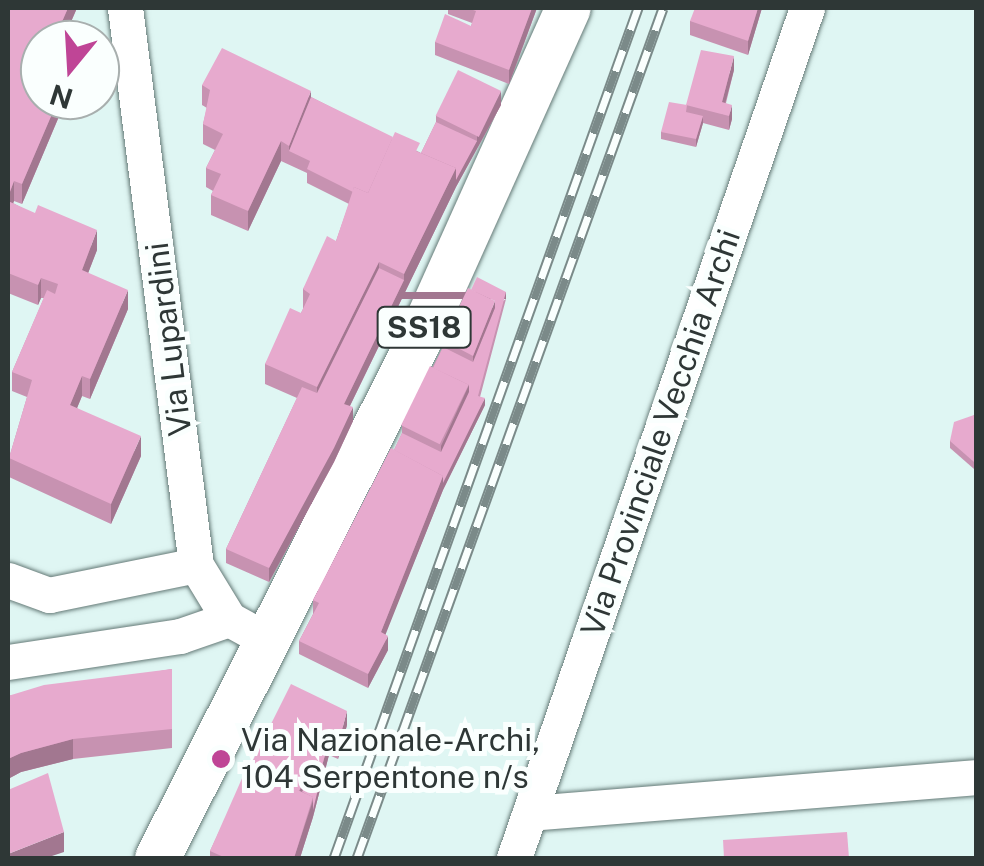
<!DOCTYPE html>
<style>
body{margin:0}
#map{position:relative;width:984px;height:866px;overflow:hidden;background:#dff6f3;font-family:"Public Sans",sans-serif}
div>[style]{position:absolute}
.roads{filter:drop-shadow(0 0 2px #657a77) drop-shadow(0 0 2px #657a77)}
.minor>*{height:35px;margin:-17.5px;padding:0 17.5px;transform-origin:17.5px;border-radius:17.5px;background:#fff}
.major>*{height:45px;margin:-22.5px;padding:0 22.5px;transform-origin:22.5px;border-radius:22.5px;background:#fff}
.rail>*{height:11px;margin-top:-5.5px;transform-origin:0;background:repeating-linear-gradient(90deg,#fafffe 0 22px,#7b8a89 0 44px);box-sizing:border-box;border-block:2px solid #7b8a89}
.wall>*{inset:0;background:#c792b1}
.shaded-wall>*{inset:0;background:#a27790;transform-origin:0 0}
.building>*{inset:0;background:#e7aace;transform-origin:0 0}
.dots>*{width:28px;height:28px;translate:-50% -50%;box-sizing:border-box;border:5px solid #fafffe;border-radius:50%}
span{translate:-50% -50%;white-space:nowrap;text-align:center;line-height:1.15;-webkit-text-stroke:10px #fafffe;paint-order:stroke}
.shield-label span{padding:2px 8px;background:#fafffe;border:2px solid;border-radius:8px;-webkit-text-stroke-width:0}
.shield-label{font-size:30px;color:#2e3736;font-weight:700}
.street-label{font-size:32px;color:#2e3736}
.poi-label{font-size:32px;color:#2e3736}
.left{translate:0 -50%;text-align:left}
.frame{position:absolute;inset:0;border:10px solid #2e3736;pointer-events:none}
.north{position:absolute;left:20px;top:20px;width:100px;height:100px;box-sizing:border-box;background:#fafffe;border:2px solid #a8afae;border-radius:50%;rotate:198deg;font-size:28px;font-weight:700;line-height:40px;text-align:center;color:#2e3736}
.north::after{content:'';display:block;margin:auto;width:35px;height:45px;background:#bf4596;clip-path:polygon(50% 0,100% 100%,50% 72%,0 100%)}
</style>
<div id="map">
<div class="roads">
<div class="minor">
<i style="left:125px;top:8px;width:562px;rotate:82.74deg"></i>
<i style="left:196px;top:565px;width:63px;rotate:58.6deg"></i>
<i style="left:229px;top:619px;width:43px;rotate:28.9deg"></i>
<i style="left:8px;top:580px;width:44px;rotate:20.1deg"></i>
<i style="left:49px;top:595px;width:150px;rotate:-11.5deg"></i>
<i style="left:8px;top:662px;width:174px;rotate:-8.6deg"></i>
<i style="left:180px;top:636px;width:52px;rotate:-19.1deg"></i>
<i style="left:530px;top:813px;width:447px;rotate:-4.6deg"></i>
<i style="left:514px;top:858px;width:899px;rotate:-70.98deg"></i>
</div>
<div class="major">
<i style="left:157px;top:858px;width:579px;rotate:-63.21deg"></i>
<i style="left:418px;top:341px;width:365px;rotate:-65.8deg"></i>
</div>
</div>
<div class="rail">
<i style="left:334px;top:858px;width:903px;rotate:-70.32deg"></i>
<i style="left:357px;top:858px;width:903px;rotate:-70.2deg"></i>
</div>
<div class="wall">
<i style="clip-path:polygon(8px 8px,77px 8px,63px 40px,40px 40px,40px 100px,60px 100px,60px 114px,22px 204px,14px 201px,13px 203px,97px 250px,88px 273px,128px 309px,90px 399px,82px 396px,77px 408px,141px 456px,111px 524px,9px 477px,9px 458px,27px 397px,12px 391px,12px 372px,44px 298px,41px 298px,38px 305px,8px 293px)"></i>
<i style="clip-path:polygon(448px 8px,537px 8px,509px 84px,435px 55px,435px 42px,471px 26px,472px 23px,448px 14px)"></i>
<i style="clip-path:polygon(762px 8px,748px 55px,690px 35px,690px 21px)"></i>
<i style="clip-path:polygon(734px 70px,726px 103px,732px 119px,729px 130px,703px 123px,696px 147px,661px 139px,661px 132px,686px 105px)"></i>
<i style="clip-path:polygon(202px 85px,311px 97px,421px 153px,436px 122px,436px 116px,501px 105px,456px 187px,350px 406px,353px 421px,334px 462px,269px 582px,226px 563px,226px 549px,297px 398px,265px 384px,265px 364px,301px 313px,303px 309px,303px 289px,336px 241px,349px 204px,307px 183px,307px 173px,281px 161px,248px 231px,211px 215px,211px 195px,213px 191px,206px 187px,206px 168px,215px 150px,203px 144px,203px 124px,207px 108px,202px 105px)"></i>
<i style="clip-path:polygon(506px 299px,480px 397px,485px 405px,443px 490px,385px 634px,388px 650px,368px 688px,299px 654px,299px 641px,313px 614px,313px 600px,394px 450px,402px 433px,402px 426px,443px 347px,443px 340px)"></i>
<i style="clip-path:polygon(974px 415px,974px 469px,950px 448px,950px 441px)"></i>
<i style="clip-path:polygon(172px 669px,172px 748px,73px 759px,21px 772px,8px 779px,8px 696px)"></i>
<i style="clip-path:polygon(347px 725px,338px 759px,329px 755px,313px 817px,300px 858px,210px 858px,210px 851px,249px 768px)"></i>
</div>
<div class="shaded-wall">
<i style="clip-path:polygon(68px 8px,77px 8px,63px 40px,54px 40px)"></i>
<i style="clip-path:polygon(532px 8px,537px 8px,509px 84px,509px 70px)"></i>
<i style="clip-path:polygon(758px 8px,762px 8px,748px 55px,748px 41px)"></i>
<i style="clip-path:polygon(734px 56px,734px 70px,722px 115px,722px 102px)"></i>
<i style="clip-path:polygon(311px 91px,311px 111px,289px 151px,289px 165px,289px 146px)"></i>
<i style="clip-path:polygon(501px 91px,501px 105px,456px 187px,344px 418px,344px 404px,404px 280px,404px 274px,456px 168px,477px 141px,477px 134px)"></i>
<i style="clip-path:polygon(58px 100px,60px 100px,60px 114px,22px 204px,22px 184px)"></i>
<i style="clip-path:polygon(732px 105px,732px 119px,729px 130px,729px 116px)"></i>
<i style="clip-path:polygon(703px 116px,703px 123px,696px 147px,696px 139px)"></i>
<i style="clip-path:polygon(281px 141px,281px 161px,248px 231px,248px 211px)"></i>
<i style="clip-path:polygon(14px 181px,14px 201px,8px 217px,8px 197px)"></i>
<i style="clip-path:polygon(97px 230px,97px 250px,82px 289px,82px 270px)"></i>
<i style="clip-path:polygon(379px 262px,379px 282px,317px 407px,317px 387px)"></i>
<i style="clip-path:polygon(41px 278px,41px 298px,38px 305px,38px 285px)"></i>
<i style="clip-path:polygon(128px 290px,128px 309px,90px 399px,90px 379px)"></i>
<i style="left:506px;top:292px;width:7px;height:108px;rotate:90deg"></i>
<i style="clip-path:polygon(495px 301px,495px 315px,473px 370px,473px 356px)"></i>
<i style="clip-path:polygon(82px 376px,82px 396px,70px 425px,70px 405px)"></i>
<i style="clip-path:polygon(469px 385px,469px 399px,441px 460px,441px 446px)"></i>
<i style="clip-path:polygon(485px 398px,485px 405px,443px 490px,381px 646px,381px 632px,443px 476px)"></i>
<i style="clip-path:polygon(353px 407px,353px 421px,334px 462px,269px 582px,269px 568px)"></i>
<i style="clip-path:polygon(141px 436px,141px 456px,111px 524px,111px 504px)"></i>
<i style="clip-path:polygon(388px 636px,388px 650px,368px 688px,368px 674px)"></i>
<i style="clip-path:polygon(347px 711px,347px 725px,338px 759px,338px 745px)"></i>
<i style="clip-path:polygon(73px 739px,73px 759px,21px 772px,8px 779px,8px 759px,21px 753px)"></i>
<i style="clip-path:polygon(329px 741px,329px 755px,313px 817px,300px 858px,294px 858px,322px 773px,322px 766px)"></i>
<i style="clip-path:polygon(313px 762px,313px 776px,300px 804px,297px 796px)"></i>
<i style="clip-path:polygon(64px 832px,64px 852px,46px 858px,8px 858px,8px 854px)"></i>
</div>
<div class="building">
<i style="clip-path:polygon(8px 8px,68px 8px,54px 40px,40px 40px,40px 73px,35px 84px,40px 86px,40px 100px,58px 100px,22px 184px,14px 181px,8px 197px)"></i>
<i style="clip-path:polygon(467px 8px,532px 8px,509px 70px,435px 42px,445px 14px,471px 26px,476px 11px)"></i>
<i style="clip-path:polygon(695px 8px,758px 8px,748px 41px,690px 21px)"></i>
<i style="clip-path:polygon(222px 48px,311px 91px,289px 146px,281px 141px,248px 211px,211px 195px,221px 174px,206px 168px,223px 134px,203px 124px,210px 90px,202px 85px)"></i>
<i style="clip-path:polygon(701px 50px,734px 56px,722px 102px,732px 105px,729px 116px,686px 105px)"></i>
<i style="left:458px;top:70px;width:48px;height:51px;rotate:26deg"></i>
<i style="clip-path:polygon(311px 97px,393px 137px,368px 193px,354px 187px,353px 192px,307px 169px,310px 161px,289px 151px)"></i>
<i style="clip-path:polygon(669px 102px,687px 105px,686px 112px,703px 116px,696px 139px,661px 132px)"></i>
<i style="clip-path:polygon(436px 122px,477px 141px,456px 180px,456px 168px,421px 153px)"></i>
<i style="clip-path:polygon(395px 132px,420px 143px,416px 151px,456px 168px,404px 274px,379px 262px,317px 387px,265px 364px,290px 308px,301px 313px,310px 294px,303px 289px,327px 236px,336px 241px,354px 187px,368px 193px)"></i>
<i style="clip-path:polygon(8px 201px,35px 213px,38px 205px,97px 230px,82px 270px,128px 290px,90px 379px,82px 376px,70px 405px,141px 436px,111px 504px,9px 458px,32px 380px,12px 372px,47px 290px,55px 294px,58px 284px,41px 278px,38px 285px,8px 273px)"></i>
<i style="clip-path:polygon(379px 268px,404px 280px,344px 404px,353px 407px,334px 448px,269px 568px,226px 549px,302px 387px,317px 393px)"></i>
<i style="clip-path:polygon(477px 277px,506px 292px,478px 396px,485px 398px,443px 483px,443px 476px,394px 450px,402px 433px,441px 452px,469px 392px,469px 385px,433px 368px,443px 347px,473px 362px,495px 308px,495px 301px,471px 290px)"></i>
<i style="clip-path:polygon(468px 288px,495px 301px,473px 356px,443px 340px)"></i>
<i style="left:430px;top:366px;width:43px;height:66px;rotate:26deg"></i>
<i style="clip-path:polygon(974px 415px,974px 462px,950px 441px,954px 422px)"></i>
<i style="clip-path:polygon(391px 448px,443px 476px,381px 632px,388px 636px,368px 674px,299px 641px,319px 603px,313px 600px)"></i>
<i style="clip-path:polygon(172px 669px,172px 729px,73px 739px,21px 753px,8px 759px,8px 696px,44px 685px)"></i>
<i style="clip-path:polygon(291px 684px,347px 711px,338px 745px,329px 741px,322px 766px,313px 762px,299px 791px,249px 768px)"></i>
<i style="clip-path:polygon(247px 767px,313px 797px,294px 858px,226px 858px,210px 851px)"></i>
<i style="clip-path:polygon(313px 769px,322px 773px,313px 810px,313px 797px,302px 792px)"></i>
<i style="clip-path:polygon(48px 773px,64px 832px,8px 854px,8px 790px)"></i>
<i style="clip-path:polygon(847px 832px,849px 858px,724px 858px,723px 840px)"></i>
</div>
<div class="dots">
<i style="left:221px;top:759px;background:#bf4596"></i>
</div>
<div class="shield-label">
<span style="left:424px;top:327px">SS18</span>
</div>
<div class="street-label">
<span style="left:169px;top:339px;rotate:-97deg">Via Lupardini</span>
<span style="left:661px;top:433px;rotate:-71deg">Via Provinciale Vecchia Archi</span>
</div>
<div class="poi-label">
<span class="left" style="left:241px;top:759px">Via Nazionale-Archi,<br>104 Serpentone n/s</span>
</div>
<div class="frame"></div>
<div class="north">N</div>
</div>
